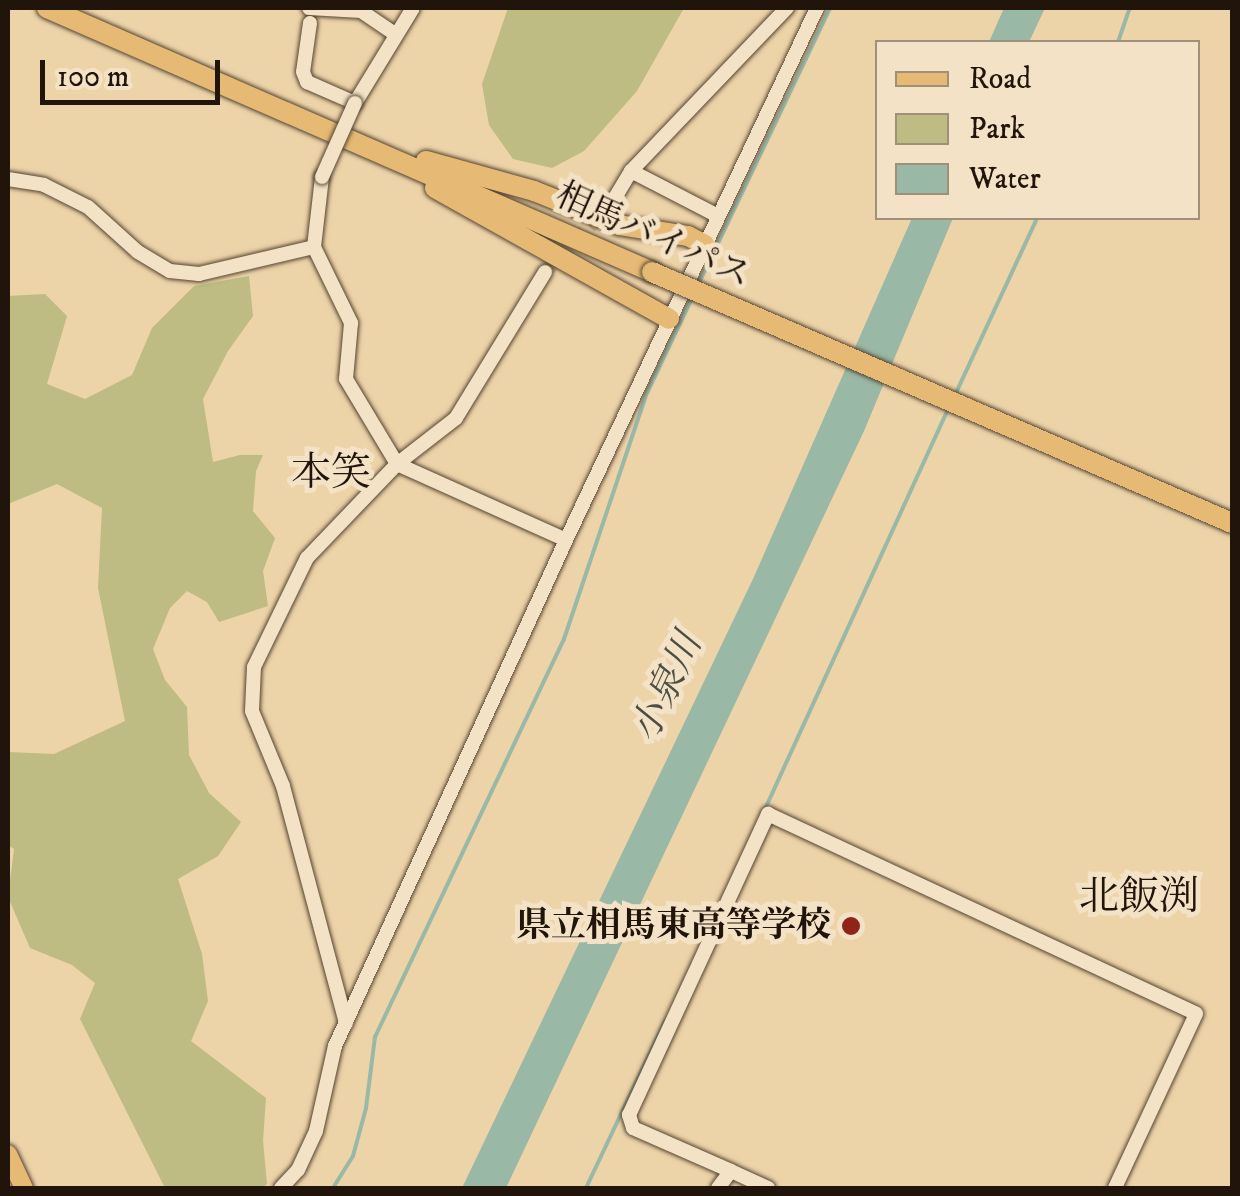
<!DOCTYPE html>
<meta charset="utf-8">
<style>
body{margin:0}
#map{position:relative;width:1240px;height:1196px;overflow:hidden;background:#edd3a8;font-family:"IM FELL DW Pica","Noto Serif JP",serif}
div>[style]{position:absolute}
.green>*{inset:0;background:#bebb83}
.water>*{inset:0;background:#99b8a6}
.stream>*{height:4px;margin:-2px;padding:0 2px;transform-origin:2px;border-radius:2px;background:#99b8a6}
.minor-tunnel>*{height:14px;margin-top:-7px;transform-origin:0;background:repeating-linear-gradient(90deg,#ceb690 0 14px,transparent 0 21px)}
.roads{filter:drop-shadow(0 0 2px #544432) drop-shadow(0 0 2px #544432)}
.minor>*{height:14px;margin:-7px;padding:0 7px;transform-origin:7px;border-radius:7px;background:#f3e2c6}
.major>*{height:18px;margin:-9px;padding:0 9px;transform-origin:9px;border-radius:9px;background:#e6ba74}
.highway>*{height:20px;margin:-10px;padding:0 10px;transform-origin:10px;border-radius:10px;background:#e6ba74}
.bridges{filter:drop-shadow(0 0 2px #544432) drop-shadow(0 0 2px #544432)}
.minor-bridge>*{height:14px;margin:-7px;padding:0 7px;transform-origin:7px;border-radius:7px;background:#f3e2c6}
.highway-bridge>*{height:20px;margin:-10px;padding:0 10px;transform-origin:10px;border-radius:10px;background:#e6ba74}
.dots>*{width:28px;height:28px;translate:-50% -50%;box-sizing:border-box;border:5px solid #f3e2c6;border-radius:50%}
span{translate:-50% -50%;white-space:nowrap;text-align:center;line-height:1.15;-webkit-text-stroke:10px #f3e2c6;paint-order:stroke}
.street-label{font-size:35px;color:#21150b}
.poi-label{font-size:35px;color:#21150b;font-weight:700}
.right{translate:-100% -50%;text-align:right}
.water-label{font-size:38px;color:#4b4e41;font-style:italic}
.quarter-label{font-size:40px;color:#21150b}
.frame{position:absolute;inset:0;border:10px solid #21150b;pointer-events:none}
.legend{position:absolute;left:875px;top:40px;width:325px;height:180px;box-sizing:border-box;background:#f3e2c6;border:2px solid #9f907b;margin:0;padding:12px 18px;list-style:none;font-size:30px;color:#21150b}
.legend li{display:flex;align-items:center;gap:20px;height:50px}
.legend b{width:50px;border:2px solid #9f907b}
.scale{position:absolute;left:40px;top:60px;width:180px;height:45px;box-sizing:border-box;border:5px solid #21150b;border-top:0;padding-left:12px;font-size:30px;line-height:35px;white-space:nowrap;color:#21150b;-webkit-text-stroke:8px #f3e2c6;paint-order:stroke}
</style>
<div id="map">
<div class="green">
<i style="clip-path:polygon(508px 8px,684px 8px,637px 91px,584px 151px,552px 168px,513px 159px,489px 125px,482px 84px)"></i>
<i style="clip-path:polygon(249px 276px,253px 316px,228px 351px,203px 399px,213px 462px,240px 455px,263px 455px,256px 471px,253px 511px,275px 538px,263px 571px,268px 606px,219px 622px,207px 602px,187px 591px,170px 608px,153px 649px,165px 680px,187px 707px,189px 755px,209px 793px,241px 822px,218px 856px,178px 879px,202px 954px,208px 1001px,191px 1041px,266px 1098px,263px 1141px,267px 1184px,262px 1188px,165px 1188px,80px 1019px,95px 983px,72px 965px,30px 948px,8px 897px,14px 849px,8px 845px,8px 752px,54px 754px,125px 721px,98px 588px,102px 508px,57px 484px,8px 504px,8px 296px,45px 294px,67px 316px,47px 384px,85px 399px,132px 375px,152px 328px,194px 286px)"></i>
</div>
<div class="water">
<i style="clip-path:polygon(1004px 8px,1045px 8px,1029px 42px,989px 42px)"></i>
<i style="clip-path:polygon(912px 218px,953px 218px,864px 431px,506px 1188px,462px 1188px,753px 579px)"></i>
</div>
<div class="stream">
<i style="left:1118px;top:42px;width:36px;rotate:-71deg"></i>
<i style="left:698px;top:285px;width:307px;rotate:-64.5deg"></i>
<i style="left:955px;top:395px;width:195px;rotate:-65.1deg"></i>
<i style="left:765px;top:809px;width:441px;rotate:-65.4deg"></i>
<i style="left:333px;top:1188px;width:38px;rotate:-58deg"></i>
<i style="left:353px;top:1156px;width:50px;rotate:-74.8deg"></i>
<i style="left:366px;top:1108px;width:72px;rotate:-82.8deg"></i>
<i style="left:375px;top:1037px;width:441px;rotate:-64.6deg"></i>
<i style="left:564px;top:639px;width:257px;rotate:-71.4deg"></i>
<i style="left:646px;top:395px;width:107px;rotate:-64.6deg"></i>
<i style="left:586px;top:1188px;width:185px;rotate:-64.7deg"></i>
</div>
<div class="minor-tunnel">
<i style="left:545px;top:272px;width:81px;rotate:-45.5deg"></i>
</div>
<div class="roads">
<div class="minor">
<i style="left:309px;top:8px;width:52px;rotate:3.3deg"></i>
<i style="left:361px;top:11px;width:41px;rotate:34.1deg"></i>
<i style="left:310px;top:23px;width:49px;rotate:98.1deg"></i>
<i style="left:303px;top:72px;width:11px;rotate:68deg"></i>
<i style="left:307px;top:82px;width:52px;rotate:23.6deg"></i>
<i style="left:355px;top:103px;width:111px;rotate:-58.6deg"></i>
<i style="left:631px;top:171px;width:98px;rotate:27.3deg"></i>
<i style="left:322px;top:177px;width:70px;rotate:96.5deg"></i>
<i style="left:314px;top:247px;width:85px;rotate:64deg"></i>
<i style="left:351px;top:323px;width:56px;rotate:95.1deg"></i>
<i style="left:346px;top:379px;width:99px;rotate:59deg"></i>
<i style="left:397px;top:464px;width:185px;rotate:24.2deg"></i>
<i style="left:8px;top:179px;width:36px;rotate:9deg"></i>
<i style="left:44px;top:185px;width:49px;rotate:26.6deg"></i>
<i style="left:88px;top:207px;width:67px;rotate:42deg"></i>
<i style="left:138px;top:252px;width:37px;rotate:31deg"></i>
<i style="left:170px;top:271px;width:29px;rotate:6deg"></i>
<i style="left:199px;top:274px;width:118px;rotate:-13.2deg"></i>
<i style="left:610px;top:206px;width:41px;rotate:-59deg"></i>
<i style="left:631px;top:171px;width:226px;rotate:-46.3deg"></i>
<i style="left:346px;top:1023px;width:245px;rotate:-104.9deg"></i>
<i style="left:283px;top:786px;width:81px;rotate:-112.5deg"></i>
<i style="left:252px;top:711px;width:44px;rotate:-87.4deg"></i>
<i style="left:254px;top:667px;width:121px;rotate:-64.1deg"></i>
<i style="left:307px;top:558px;width:130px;rotate:-46.2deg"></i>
<i style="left:397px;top:464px;width:75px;rotate:-37.9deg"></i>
<i style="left:456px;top:418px;width:171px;rotate:-58.6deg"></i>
<i style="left:731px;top:1171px;width:107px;rotate:-156.3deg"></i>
<i style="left:633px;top:1128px;width:14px;rotate:-107deg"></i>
<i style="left:629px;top:1115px;width:332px;rotate:-65.2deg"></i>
<i style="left:768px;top:814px;width:472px;rotate:25deg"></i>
<i style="left:1196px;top:1014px;width:192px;rotate:115deg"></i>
<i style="left:281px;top:1188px;width:25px;rotate:-47deg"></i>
<i style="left:298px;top:1170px;width:43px;rotate:-65.2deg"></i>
<i style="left:316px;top:1131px;width:87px;rotate:-77.4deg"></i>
<i style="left:335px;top:1046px;width:556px;rotate:-65.46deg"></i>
<i style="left:566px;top:540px;width:588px;rotate:-64.74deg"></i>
<i style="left:718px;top:1188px;width:21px;rotate:-53deg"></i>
<i style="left:731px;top:1171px;width:41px;rotate:24.7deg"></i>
</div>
<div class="major">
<i style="left:8px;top:1154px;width:38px;rotate:65deg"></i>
</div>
<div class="highway">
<i style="left:47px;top:8px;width:660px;rotate:23.57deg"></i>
<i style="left:426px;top:161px;width:112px;rotate:15.5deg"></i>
<i style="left:534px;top:191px;width:92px;rotate:21.8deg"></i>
<i style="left:619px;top:225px;width:70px;rotate:9.1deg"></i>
<i style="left:688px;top:236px;width:19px;rotate:28deg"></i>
<i style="left:435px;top:188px;width:268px;rotate:29.2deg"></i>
</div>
</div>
<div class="bridges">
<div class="minor-bridge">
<i style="left:322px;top:177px;width:81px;rotate:-66deg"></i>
</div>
<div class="highway-bridge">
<i style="left:652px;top:272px;width:632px;rotate:23.4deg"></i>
</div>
</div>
<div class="dots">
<i style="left:851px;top:926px;background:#8f2418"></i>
</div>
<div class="street-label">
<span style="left:653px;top:236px;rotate:24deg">相馬バイパス</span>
</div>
<div class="poi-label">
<span class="right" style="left:831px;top:926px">県立相馬東高等学校</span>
</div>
<div class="water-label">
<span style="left:668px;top:688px;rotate:-65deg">小泉川</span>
</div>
<div class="quarter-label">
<span style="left:331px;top:474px">本笑</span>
<span style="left:1139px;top:898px">北飯渕</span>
</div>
<div class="frame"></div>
<ul class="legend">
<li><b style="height:12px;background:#e6ba74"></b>Road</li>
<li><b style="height:28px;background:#bebb83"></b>Park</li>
<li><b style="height:28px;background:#99b8a6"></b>Water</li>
</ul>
<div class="scale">100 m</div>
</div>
